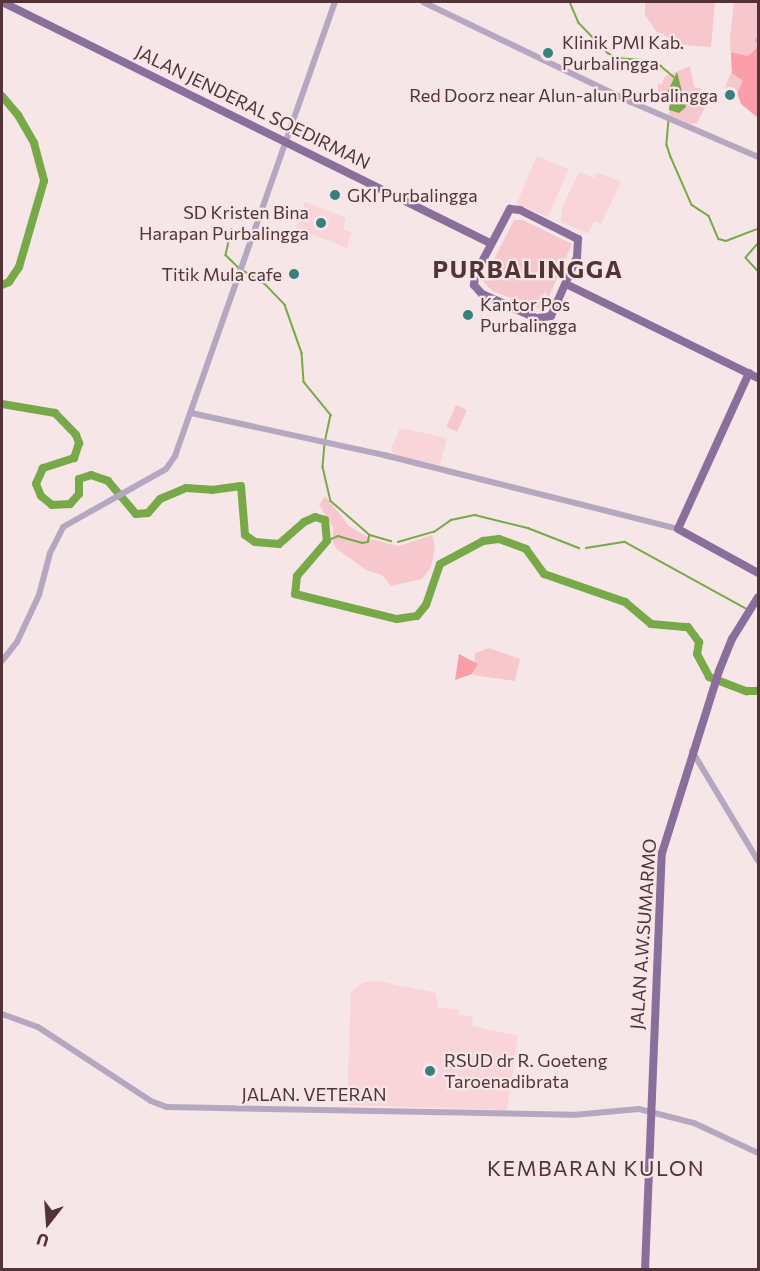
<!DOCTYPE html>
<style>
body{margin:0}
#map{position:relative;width:760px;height:1271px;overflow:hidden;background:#f6e6e7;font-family:Commissioner,sans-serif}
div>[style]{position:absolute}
.built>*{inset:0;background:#f9d5d9;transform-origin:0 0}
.green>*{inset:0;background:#f6c8cd;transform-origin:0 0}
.forest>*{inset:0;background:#fa9eaa}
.water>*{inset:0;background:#78a948}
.stream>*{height:1.5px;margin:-0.75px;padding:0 0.75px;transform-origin:0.75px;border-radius:0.75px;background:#78a948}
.river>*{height:8px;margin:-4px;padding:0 4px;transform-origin:4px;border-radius:4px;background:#78a948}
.minor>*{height:6px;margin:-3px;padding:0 3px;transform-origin:3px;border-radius:3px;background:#b6a7c1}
.major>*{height:8px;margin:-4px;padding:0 4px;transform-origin:4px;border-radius:4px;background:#8a6e9c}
.dots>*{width:16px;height:16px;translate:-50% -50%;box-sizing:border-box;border:3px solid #f6e6e7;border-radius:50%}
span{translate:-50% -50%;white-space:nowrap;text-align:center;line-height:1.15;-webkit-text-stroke:4.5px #f6e6e7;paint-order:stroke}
.poi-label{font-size:18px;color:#523337}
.left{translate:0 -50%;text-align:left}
.right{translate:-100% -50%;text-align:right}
.street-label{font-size:18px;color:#523337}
.quarter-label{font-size:21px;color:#523337;letter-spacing:1.5px}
.district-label{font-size:24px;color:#523337;font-weight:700;letter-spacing:1.5px}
.frame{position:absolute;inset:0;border:3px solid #523337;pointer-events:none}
.north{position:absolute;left:18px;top:1193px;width:60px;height:60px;-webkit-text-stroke:4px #f6e6e7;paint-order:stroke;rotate:197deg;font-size:16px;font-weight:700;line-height:24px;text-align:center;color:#523337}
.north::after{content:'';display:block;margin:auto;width:21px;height:27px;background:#523337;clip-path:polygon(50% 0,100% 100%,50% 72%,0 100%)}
</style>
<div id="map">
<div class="built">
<i style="left:537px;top:156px;width:34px;height:52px;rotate:23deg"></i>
<i style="clip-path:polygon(579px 172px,594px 178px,597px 172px,621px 182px,601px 224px,594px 221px,588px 234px,561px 222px,562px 208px)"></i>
<i style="clip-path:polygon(305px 202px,346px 218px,343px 229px,351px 232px,347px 248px,296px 228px)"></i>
<i style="clip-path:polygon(400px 428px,447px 438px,440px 465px,394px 455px,391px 449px)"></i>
<i style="clip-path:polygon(379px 981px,436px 993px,438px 1008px,458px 1009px,459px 1015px,473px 1017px,472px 1026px,518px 1036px,507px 1110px,347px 1105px,351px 992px,364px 982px)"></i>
</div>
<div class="green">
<i style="clip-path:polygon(645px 2px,715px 2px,711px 47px,683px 45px,656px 31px,645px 15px)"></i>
<i style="clip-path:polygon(734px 2px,758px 2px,758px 111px,725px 87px,732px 71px,730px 38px)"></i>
<i style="clip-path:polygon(690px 66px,694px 87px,700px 88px,704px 109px,697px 123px,691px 124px,669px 115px,670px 97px,658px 93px,658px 83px,662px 85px,664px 77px)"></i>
<i style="clip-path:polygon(514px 220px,523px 220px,572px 244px,543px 310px,492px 291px,483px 281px)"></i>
<i style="left:456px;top:405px;width:12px;height:24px;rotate:24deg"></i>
<i style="clip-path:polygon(325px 496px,349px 526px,371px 539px,399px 546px,432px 535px,435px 547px,431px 567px,422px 579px,391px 586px,382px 575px,366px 570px,337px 549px,333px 543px,333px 527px,319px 505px)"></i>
<i style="clip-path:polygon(489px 648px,520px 659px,515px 681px,474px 675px,475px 653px)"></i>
</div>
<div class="forest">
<i style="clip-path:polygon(758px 35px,758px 118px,741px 104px,737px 93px,743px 81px,732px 73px,731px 52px,747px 56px,752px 53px,758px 46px,755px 40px)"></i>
<i style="clip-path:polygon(459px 654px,478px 664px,472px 674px,455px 680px)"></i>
</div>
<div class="water">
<i style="clip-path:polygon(677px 72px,686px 107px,679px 113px,669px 110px,670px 99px,665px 97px)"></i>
</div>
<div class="stream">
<i style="left:570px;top:2px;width:23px;rotate:67deg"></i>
<i style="left:579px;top:23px;width:42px;rotate:46deg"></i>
<i style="left:608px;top:53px;width:9px;rotate:32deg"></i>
<i style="left:616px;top:58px;width:27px;rotate:4deg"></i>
<i style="left:643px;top:60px;width:19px;rotate:18deg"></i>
<i style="left:661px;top:66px;width:17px;rotate:40deg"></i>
<i style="left:669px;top:120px;width:25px;rotate:95deg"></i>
<i style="left:667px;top:145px;width:13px;rotate:72deg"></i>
<i style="left:671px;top:157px;width:52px;rotate:66.4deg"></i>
<i style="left:692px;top:205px;width:20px;rotate:33deg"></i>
<i style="left:709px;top:216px;width:25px;rotate:67deg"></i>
<i style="left:719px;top:239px;width:7px;rotate:16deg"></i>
<i style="left:726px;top:241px;width:34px;rotate:-21deg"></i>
<i style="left:232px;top:229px;width:27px;rotate:103deg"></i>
<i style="left:226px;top:255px;width:20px;rotate:45deg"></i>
<i style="left:758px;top:244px;width:18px;rotate:131deg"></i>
<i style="left:746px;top:258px;width:18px;rotate:47deg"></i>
<i style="left:244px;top:271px;width:26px;rotate:32deg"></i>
<i style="left:266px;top:285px;width:28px;rotate:46deg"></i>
<i style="left:285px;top:305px;width:51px;rotate:70.5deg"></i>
<i style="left:302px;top:353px;width:29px;rotate:86deg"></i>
<i style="left:304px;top:382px;width:43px;rotate:50.7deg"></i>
<i style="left:331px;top:415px;width:25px;rotate:102deg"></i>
<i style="left:325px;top:444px;width:23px;rotate:95deg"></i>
<i style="left:323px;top:467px;width:35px;rotate:77deg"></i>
<i style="left:331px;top:501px;width:52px;rotate:41.1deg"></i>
<i style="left:370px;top:535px;width:22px;rotate:16deg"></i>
<i style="left:327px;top:541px;width:12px;rotate:-24deg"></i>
<i style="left:338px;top:536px;width:25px;rotate:16deg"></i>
<i style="left:362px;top:543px;width:6px;rotate:-9deg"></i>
<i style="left:368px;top:542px;width:6px;rotate:-81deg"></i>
<i style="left:398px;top:542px;width:37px;rotate:-16deg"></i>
<i style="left:434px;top:532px;width:21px;rotate:-35deg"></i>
<i style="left:451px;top:520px;width:25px;rotate:-12deg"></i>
<i style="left:475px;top:515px;width:55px;rotate:13.8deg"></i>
<i style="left:528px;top:528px;width:55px;rotate:21.4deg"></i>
<i style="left:586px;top:548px;width:39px;rotate:-9deg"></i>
<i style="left:625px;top:542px;width:139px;rotate:28.8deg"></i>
</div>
<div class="river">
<i style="left:2px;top:96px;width:25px;rotate:50deg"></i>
<i style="left:18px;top:115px;width:32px;rotate:60deg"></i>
<i style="left:34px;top:143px;width:39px;rotate:75deg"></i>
<i style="left:44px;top:181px;width:90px;rotate:106.2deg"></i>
<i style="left:19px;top:267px;width:18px;rotate:124deg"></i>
<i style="left:9px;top:282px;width:8px;rotate:157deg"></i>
<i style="left:2px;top:404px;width:54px;rotate:9.6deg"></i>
<i style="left:55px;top:413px;width:30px;rotate:46deg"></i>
<i style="left:76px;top:435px;width:9px;rotate:69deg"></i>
<i style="left:79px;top:443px;width:16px;rotate:108deg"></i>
<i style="left:74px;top:458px;width:33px;rotate:162deg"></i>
<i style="left:43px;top:468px;width:17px;rotate:114deg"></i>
<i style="left:36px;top:484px;width:13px;rotate:67deg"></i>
<i style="left:41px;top:496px;width:14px;rotate:39deg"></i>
<i style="left:52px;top:505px;width:18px;rotate:-3deg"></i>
<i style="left:70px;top:504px;width:13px;rotate:-48deg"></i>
<i style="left:79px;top:494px;width:15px;rotate:-90deg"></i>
<i style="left:79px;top:479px;width:13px;rotate:-18deg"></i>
<i style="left:91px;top:475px;width:18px;rotate:19deg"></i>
<i style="left:108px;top:481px;width:43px;rotate:49.7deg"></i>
<i style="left:136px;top:514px;width:12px;rotate:-5deg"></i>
<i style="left:148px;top:513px;width:18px;rotate:-49deg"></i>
<i style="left:160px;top:499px;width:28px;rotate:-23deg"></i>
<i style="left:186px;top:488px;width:26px;rotate:4deg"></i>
<i style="left:212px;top:490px;width:29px;rotate:-8deg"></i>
<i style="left:241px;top:486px;width:49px;rotate:85.3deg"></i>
<i style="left:245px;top:535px;width:12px;rotate:35deg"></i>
<i style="left:255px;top:542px;width:24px;rotate:5deg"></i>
<i style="left:279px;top:544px;width:33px;rotate:-41deg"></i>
<i style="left:304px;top:522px;width:12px;rotate:-24deg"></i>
<i style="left:315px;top:517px;width:10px;rotate:17deg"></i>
<i style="left:325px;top:520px;width:21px;rotate:85deg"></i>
<i style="left:327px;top:541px;width:46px;rotate:130.6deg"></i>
<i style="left:297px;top:576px;width:18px;rotate:96deg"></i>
<i style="left:295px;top:594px;width:105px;rotate:13.8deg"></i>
<i style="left:397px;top:619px;width:20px;rotate:-9deg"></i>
<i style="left:417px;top:616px;width:14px;rotate:-51deg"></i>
<i style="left:426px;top:605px;width:43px;rotate:-71.1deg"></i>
<i style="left:440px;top:564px;width:49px;rotate:-28.1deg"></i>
<i style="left:483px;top:541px;width:16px;rotate:-7deg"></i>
<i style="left:499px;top:539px;width:29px;rotate:20deg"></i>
<i style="left:526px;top:549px;width:31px;rotate:54deg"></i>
<i style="left:544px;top:574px;width:86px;rotate:19.1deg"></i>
<i style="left:625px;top:602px;width:34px;rotate:40deg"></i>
<i style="left:651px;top:624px;width:37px;rotate:5deg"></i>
<i style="left:688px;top:627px;width:19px;rotate:54deg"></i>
<i style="left:699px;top:642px;width:12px;rotate:99deg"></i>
<i style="left:697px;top:654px;width:26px;rotate:62deg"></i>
<i style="left:709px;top:677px;width:40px;rotate:21deg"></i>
<i style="left:746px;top:691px;width:12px"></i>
</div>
<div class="minor">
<i style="left:423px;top:2px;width:231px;rotate:25.7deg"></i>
<i style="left:631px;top:102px;width:138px;rotate:23.4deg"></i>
<i style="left:191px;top:413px;width:198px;rotate:12.3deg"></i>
<i style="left:384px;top:455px;width:303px;rotate:14.1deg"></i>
<i style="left:2px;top:661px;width:24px;rotate:-52deg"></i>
<i style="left:17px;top:642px;width:52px;rotate:-64.9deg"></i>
<i style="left:39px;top:595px;width:43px;rotate:-75.3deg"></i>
<i style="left:50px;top:553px;width:29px;rotate:-63deg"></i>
<i style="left:63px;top:527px;width:118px;rotate:-29.4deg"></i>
<i style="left:166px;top:469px;width:16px;rotate:-55deg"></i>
<i style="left:175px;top:456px;width:481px;rotate:-70.6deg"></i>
<i style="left:692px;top:751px;width:128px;rotate:59deg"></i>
<i style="left:2px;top:1014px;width:38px;rotate:20deg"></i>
<i style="left:38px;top:1027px;width:135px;rotate:33.2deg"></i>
<i style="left:151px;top:1101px;width:17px;rotate:21deg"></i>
<i style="left:167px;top:1107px;width:406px;rotate:1.1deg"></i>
<i style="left:573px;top:1115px;width:66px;rotate:-5.2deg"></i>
<i style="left:639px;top:1109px;width:57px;rotate:14.3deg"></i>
<i style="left:694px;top:1123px;width:71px;rotate:25.1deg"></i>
</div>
<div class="major">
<i style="left:2px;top:2px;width:544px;rotate:26.28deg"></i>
<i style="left:510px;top:209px;width:10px;rotate:6deg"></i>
<i style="left:520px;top:210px;width:65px;rotate:26.6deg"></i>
<i style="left:578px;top:239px;width:18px;rotate:93deg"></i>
<i style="left:577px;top:257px;width:64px;rotate:113.8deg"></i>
<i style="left:551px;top:316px;width:15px;rotate:172deg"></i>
<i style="left:536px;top:318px;width:59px;rotate:-156deg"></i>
<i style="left:482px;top:294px;width:12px;rotate:-132deg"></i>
<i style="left:474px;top:285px;width:10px;rotate:-84deg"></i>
<i style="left:475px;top:275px;width:75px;rotate:-62.1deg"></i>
<i style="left:566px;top:284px;width:214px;rotate:26.1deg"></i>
<i style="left:749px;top:373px;width:171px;rotate:114.5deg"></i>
<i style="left:678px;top:529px;width:91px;rotate:28.8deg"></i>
<i style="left:645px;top:1270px;width:417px;rotate:-87.7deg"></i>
<i style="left:662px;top:853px;width:191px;rotate:-72.6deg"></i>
<i style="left:719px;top:671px;width:35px;rotate:-68deg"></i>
<i style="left:732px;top:639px;width:49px;rotate:-58.2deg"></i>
</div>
<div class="dots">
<i style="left:548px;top:53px;background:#38807d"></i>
<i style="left:730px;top:95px;background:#38807d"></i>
<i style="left:335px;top:195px;background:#38807d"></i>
<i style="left:321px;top:223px;background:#38807d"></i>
<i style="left:294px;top:274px;background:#38807d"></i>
<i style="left:468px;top:315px;background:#38807d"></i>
<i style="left:430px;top:1071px;background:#38807d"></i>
</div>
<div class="poi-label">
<span class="left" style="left:562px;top:53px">Klinik PMI Kab.<br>Purbalingga</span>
<span class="right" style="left:718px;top:95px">Red Doorz near Alun-alun Purbalingga</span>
<span class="left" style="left:347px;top:195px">GKI Purbalingga</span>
<span class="right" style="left:309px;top:223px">SD Kristen Bina<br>Harapan Purbalingga</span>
<span class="right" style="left:282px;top:274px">Titik Mula cafe</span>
<span class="left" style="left:480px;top:315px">Kantor Pos<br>Purbalingga</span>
<span class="left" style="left:444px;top:1071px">RSUD dr R. Goeteng<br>Taroenadibrata</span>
</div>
<div class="street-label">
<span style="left:253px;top:107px;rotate:26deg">JALAN JENDERAL SOEDIRMAN</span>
<span style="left:643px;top:934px;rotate:-86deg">JALAN A.W.SUMARMO</span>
<span style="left:314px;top:1094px">JALAN. VETERAN</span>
</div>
<div class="quarter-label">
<span style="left:596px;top:1168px">KEMBARAN KULON</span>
</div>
<div class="district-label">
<span style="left:528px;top:269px">PURBALINGGA</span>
</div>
<div class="frame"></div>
<div class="north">U</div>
</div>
